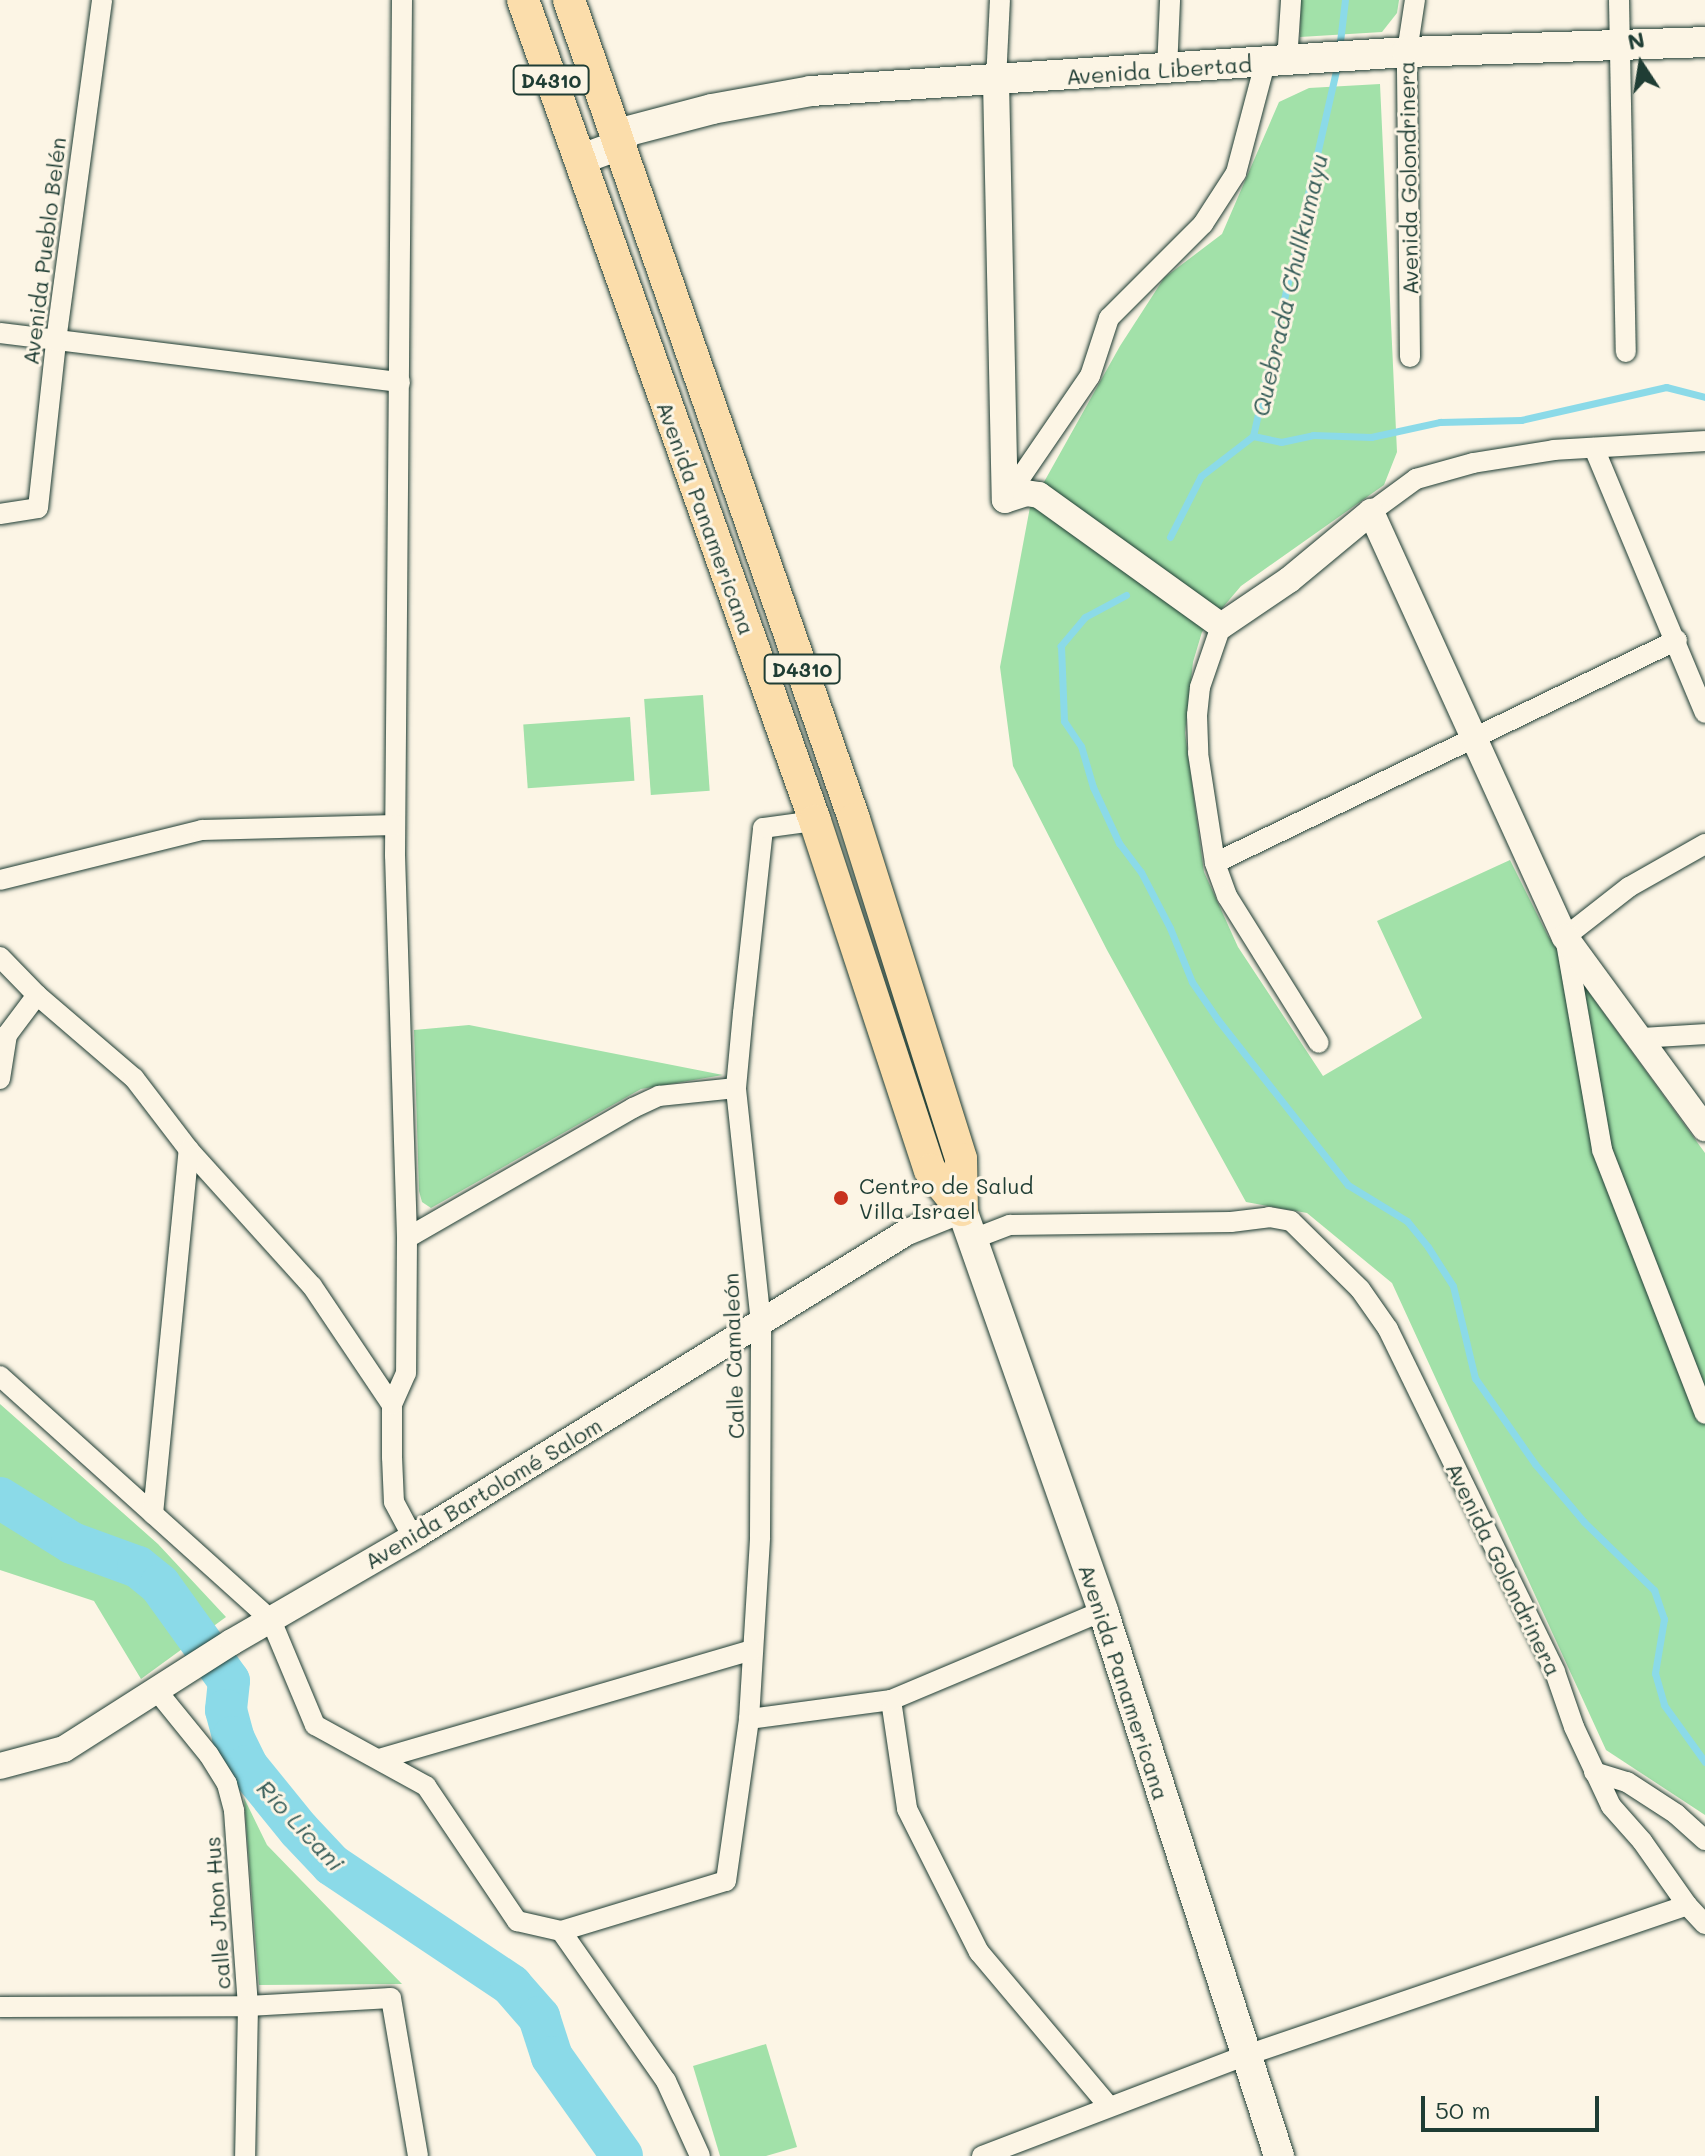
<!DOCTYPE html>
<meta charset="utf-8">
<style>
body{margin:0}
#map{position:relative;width:1705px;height:2156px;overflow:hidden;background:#fcf5e5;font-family:Mali,sans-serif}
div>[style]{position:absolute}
.green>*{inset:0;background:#a2e1a9;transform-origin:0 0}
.stream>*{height:7px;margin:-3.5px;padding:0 3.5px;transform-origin:3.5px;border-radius:3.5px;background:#8bdae8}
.river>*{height:42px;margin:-21px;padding:0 21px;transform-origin:21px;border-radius:21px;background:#8bdae8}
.roads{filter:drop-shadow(0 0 2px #1f3d34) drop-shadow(0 0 2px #1f3d34)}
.minor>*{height:20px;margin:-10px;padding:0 10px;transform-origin:10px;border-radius:10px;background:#fcf5e5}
.tertiary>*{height:26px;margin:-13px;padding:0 13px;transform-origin:13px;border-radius:13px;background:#fcf5e5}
.secondary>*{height:30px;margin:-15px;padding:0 15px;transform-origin:15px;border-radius:15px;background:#fcf5e5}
.primary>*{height:32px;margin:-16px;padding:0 16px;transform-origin:16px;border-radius:16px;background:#fbddab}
.dots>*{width:22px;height:22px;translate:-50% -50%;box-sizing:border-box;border:4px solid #fcf5e5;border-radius:50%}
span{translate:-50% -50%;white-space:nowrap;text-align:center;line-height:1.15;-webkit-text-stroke:6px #fcf5e5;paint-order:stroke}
.shield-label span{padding:2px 6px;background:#fcf5e5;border:2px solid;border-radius:6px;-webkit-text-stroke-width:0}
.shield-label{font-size:20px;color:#1f3d34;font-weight:700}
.street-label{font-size:22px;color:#1f3d34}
.poi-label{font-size:22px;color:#1f3d34}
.left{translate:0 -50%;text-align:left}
.water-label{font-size:24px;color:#355c58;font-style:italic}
.north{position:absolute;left:1601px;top:24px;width:80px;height:80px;-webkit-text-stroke:6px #fcf5e5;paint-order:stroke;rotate:348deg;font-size:22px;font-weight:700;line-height:32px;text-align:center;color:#1f3d34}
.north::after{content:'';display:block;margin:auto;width:28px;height:36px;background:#1f3d34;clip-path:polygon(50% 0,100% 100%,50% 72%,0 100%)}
.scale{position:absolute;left:1421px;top:2096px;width:178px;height:36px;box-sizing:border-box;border:4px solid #1f3d34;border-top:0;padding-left:10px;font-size:24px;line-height:28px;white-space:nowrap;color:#1f3d34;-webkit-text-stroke:6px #fcf5e5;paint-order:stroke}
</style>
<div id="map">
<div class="green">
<i style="clip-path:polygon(1301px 0,1399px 0,1397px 13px,1382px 32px,1300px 37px)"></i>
<i style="clip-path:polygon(1380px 84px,1397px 452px,1384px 485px,1241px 586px,1202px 632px,1193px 662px,1185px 733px,1204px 872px,1238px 947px,1323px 1076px,1422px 1018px,1377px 921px,1510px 860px,1548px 936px,1705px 1153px,1705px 1815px,1606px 1750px,1392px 1283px,1307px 1213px,1246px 1202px,1107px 950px,1013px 766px,1000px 667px,1030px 507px,1120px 346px,1164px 278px,1222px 234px,1279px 102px,1309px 88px)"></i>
<i style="left:703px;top:695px;width:96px;height:59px;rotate:86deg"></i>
<i style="left:630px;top:717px;width:64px;height:107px;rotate:86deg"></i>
<i style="clip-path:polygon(469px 1025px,723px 1075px,641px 1089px,431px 1208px,422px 1202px,419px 1191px,414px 1030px)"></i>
<i style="clip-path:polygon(0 1404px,158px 1544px,226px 1617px,141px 1679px,94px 1601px,0 1570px)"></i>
<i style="clip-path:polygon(244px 1798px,267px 1845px,402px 1984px,259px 1985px)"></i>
<i style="clip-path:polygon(766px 2044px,797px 2147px,766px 2156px,720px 2156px,693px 2066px)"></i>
</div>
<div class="stream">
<i style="left:1339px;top:50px;width:50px;rotate:-83.2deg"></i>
<i style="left:1253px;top:436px;width:29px;rotate:12deg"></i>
<i style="left:1281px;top:442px;width:33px;rotate:-12deg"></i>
<i style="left:1313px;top:435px;width:58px;rotate:2deg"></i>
<i style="left:1371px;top:437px;width:71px;rotate:-12.3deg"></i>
<i style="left:1440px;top:422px;width:81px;rotate:-1.4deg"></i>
<i style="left:1521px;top:420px;width:149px;rotate:-12.8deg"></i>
<i style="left:1666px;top:387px;width:40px;rotate:14.4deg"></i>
<i style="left:1170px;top:537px;width:68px;rotate:-63.1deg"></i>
<i style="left:1201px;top:476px;width:66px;rotate:-37.6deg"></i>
<i style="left:1253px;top:436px;width:383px;rotate:-77.2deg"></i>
<i style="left:1126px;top:595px;width:47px;rotate:151.8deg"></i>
<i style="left:1085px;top:617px;width:38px;rotate:130deg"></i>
<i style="left:1061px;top:646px;width:75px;rotate:87.7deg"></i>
<i style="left:1064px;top:721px;width:30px;rotate:56deg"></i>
<i style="left:1081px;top:746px;width:43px;rotate:73.7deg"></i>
<i style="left:1093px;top:787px;width:62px;rotate:65.1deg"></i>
<i style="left:1119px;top:843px;width:36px;rotate:53deg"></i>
<i style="left:1141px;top:872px;width:63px;rotate:62.6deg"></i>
<i style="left:1170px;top:928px;width:58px;rotate:67.8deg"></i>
<i style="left:1192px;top:982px;width:46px;rotate:55.6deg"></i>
<i style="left:1218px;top:1020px;width:210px;rotate:51.8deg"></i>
<i style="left:1348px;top:1185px;width:69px;rotate:31.4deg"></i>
<i style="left:1407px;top:1221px;width:33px;rotate:51deg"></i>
<i style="left:1428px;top:1247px;width:46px;rotate:57.3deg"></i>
<i style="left:1453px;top:1286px;width:95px;rotate:76.6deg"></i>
<i style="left:1475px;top:1378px;width:105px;rotate:55.1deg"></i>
<i style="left:1535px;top:1464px;width:76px;rotate:49.8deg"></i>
<i style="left:1584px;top:1522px;width:98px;rotate:44.2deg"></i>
<i style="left:1654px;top:1590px;width:31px;rotate:71deg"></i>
<i style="left:1664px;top:1619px;width:55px;rotate:99.5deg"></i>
<i style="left:1655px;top:1673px;width:33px;rotate:74deg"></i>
<i style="left:1664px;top:1705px;width:70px;rotate:54.3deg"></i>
</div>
<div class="river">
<i style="left:0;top:1498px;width:85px;rotate:32deg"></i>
<i style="left:72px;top:1543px;width:70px;rotate:20deg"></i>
<i style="left:138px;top:1567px;width:28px;rotate:39deg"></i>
<i style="left:160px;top:1585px;width:118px;rotate:54.3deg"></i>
<i style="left:229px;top:1681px;width:29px;rotate:96deg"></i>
<i style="left:226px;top:1710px;width:28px;rotate:75deg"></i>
<i style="left:233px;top:1737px;width:32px;rotate:64deg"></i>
<i style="left:247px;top:1766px;width:82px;rotate:50.9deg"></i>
<i style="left:299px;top:1830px;width:48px;rotate:46.7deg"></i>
<i style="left:332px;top:1865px;width:216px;rotate:33.8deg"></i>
<i style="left:511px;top:1985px;width:43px;rotate:48.8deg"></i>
<i style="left:539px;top:2017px;width:42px;rotate:72deg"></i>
<i style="left:552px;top:2057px;width:121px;rotate:54.7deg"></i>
</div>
<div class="roads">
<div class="minor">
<i style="left:402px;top:0;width:855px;rotate:90.47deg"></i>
<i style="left:395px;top:855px;width:383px;rotate:88.2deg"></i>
<i style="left:407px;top:1238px;width:135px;rotate:90.4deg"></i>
<i style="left:406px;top:1373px;width:35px;rotate:114deg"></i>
<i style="left:392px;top:1405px;width:52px;rotate:90deg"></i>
<i style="left:392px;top:1457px;width:45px;rotate:87.5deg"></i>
<i style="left:394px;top:1502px;width:40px;rotate:62deg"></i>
<i style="left:1619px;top:0;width:352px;rotate:88.9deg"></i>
<i style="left:1287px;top:61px;width:61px;rotate:-86.2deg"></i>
<i style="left:1167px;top:70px;width:70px;rotate:-87.5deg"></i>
<i style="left:996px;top:81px;width:81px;rotate:-87.2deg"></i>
<i style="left:0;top:333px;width:403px;rotate:7deg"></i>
<i style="left:1410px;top:357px;width:305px;rotate:-90.6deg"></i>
<i style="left:1407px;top:52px;width:53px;rotate:-81.3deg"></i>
<i style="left:1594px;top:448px;width:287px;rotate:67.3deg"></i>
<i style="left:1005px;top:500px;width:150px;rotate:-55.6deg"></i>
<i style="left:1090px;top:376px;width:61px;rotate:-71.9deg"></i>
<i style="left:1109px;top:318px;width:133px;rotate:-45deg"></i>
<i style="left:1203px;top:224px;width:61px;rotate:-57.1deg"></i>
<i style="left:1236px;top:173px;width:114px;rotate:-75.2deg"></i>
<i style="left:1371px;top:512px;width:56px;rotate:-36.3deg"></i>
<i style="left:1416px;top:479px;width:59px;rotate:-15.7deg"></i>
<i style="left:1473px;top:463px;width:82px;rotate:-9.1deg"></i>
<i style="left:1554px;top:450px;width:151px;rotate:-3.4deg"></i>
<i style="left:0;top:514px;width:38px;rotate:-9deg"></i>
<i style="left:38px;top:508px;width:168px;rotate:-83.8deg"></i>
<i style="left:56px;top:341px;width:344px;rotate:-82.3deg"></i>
<i style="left:1221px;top:626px;width:65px;rotate:109deg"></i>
<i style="left:1200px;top:687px;width:28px;rotate:96deg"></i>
<i style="left:1197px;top:715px;width:38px;rotate:88deg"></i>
<i style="left:1198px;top:753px;width:111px;rotate:81.2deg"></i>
<i style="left:1215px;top:863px;width:35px;rotate:70deg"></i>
<i style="left:1227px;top:896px;width:173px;rotate:58deg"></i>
<i style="left:1705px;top:844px;width:87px;rotate:150.5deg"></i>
<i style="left:1629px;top:887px;width:81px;rotate:142deg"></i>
<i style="left:1565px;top:937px;width:216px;rotate:80.1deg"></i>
<i style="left:1602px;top:1150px;width:283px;rotate:68.7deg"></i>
<i style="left:1215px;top:863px;width:513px;rotate:-25.77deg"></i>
<i style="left:0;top:880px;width:208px;rotate:-13.9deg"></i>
<i style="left:202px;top:830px;width:193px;rotate:-1.5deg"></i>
<i style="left:0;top:957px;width:53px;rotate:45.8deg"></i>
<i style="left:37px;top:995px;width:128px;rotate:40.6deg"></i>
<i style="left:134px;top:1078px;width:91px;rotate:52.6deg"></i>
<i style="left:189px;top:1150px;width:183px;rotate:47.9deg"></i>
<i style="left:312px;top:1286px;width:143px;rotate:56.1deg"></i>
<i style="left:1640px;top:1038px;width:65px;rotate:-3.5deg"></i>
<i style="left:0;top:1079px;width:45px;rotate:-81deg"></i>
<i style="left:7px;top:1035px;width:50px;rotate:-53.1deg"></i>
<i style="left:407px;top:1238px;width:261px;rotate:-29.9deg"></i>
<i style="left:633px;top:1108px;width:29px;rotate:-25deg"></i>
<i style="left:659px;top:1096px;width:77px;rotate:-5.9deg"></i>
<i style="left:973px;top:1239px;width:40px;rotate:-21deg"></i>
<i style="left:1010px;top:1225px;width:221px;rotate:-0.8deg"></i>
<i style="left:1231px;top:1222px;width:38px;rotate:-7deg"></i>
<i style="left:1269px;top:1217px;width:22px;rotate:10deg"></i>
<i style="left:1291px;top:1221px;width:97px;rotate:44.6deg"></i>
<i style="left:1360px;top:1289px;width:49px;rotate:55deg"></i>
<i style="left:1388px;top:1329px;width:381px;rotate:64deg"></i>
<i style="left:1555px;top:1672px;width:58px;rotate:70.9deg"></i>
<i style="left:1574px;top:1727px;width:87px;rotate:64.9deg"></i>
<i style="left:1611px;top:1806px;width:47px;rotate:48.5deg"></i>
<i style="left:1642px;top:1841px;width:78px;rotate:54.9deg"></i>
<i style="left:1687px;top:1905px;width:26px;rotate:47deg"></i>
<i style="left:0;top:1376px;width:365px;rotate:42deg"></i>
<i style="left:271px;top:1620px;width:114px;rotate:67.3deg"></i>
<i style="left:315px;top:1725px;width:127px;rotate:28.8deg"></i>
<i style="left:426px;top:1786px;width:163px;rotate:56deg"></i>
<i style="left:517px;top:1921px;width:45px;rotate:12.8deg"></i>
<i style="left:561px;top:1931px;width:172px;rotate:-16.9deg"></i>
<i style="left:726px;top:1881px;width:164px;rotate:-81.9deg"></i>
<i style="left:749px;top:1719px;width:182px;rotate:-86.5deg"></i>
<i style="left:760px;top:1537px;width:214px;rotate:-89.7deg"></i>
<i style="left:761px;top:1323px;width:236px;rotate:-96.1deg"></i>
<i style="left:736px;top:1088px;width:75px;rotate:-84.7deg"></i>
<i style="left:743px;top:1013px;width:186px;rotate:-83.8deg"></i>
<i style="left:763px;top:828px;width:52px;rotate:-7.7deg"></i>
<i style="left:153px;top:1514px;width:366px;rotate:-84.4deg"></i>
<i style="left:157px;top:1691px;width:82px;rotate:50.9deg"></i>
<i style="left:209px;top:1755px;width:34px;rotate:58deg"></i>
<i style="left:227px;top:1784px;width:28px;rotate:75deg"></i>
<i style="left:234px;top:1811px;width:196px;rotate:85.9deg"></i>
<i style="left:248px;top:2006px;width:150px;rotate:91.1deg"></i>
<i style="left:891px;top:1700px;width:110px;rotate:81.6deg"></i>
<i style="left:907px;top:1809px;width:160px;rotate:63.3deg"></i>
<i style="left:979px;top:1952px;width:200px;rotate:49.9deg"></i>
<i style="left:749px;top:1719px;width:143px;rotate:-7.6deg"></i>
<i style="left:891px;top:1700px;width:230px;rotate:-22.8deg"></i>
<i style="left:379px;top:1759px;width:388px;rotate:-16.3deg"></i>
<i style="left:1594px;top:1772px;width:34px;rotate:17deg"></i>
<i style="left:1627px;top:1782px;width:59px;rotate:33.1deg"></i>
<i style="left:1676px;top:1814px;width:39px;rotate:42deg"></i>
<i style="left:561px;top:1931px;width:183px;rotate:55deg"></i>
<i style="left:666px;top:2081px;width:82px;rotate:65.6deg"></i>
<i style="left:0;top:2007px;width:248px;rotate:-0.2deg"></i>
<i style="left:248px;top:2006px;width:143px;rotate:-3.2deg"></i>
<i style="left:391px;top:1998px;width:160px;rotate:80.3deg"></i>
<i style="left:982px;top:2156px;width:280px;rotate:-20.9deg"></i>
<i style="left:1244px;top:2056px;width:468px;rotate:-18.8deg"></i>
</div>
<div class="tertiary">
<i style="left:996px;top:81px;width:419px;rotate:88.8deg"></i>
<i style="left:1005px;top:500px;width:22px;rotate:-18deg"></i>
<i style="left:1026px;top:493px;width:13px;rotate:9deg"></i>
<i style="left:1039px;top:495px;width:224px;rotate:35.7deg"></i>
<i style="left:1221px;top:626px;width:82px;rotate:-34.1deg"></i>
<i style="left:1289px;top:580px;width:107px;rotate:-39.7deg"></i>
<i style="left:1371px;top:512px;width:467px;rotate:65.5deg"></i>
<i style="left:1565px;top:937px;width:237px;rotate:53.8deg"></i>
<i style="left:0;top:1766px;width:66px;rotate:-14.9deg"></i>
<i style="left:64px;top:1749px;width:199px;rotate:-32.5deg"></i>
<i style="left:232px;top:1642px;width:209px;rotate:-30.1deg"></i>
<i style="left:413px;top:1537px;width:581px;rotate:-31.69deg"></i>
<i style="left:907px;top:1232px;width:59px;rotate:-21.8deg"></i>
</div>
<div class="secondary">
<i style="left:617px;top:134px;width:98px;rotate:-14.7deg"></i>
<i style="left:712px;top:109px;width:101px;rotate:-10.3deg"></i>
<i style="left:811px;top:91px;width:597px;rotate:-3.74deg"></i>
<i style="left:1407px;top:52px;width:298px;rotate:-1.9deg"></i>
<i style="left:579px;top:160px;width:46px;rotate:-20.4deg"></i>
<i style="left:962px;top:1210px;width:425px;rotate:70.6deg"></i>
<i style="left:1103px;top:1611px;width:573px;rotate:72.1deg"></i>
</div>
<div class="primary">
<i style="left:523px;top:0;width:871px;rotate:70.42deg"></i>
<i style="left:815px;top:821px;width:367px;rotate:71.8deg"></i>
<i style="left:930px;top:1170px;width:51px;rotate:51.3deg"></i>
<i style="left:569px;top:0;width:867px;rotate:70.81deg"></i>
<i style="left:854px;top:819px;width:356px;rotate:72.5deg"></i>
<i style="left:961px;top:1159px;width:51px;rotate:88.9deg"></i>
</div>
</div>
<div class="dots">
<i style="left:841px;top:1198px;background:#c8321e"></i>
</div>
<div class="shield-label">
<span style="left:551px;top:80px">D4310</span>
<span style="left:802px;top:669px">D4310</span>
</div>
<div class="street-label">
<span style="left:1159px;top:70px;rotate:-4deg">Avenida Libertad</span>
<span style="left:1408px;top:178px;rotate:-91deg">Avenida Golondrinera</span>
<span style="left:44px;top:251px;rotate:-83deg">Avenida Pueblo Belén</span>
<span style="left:706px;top:518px;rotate:70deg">Avenida Panamericana</span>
<span style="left:733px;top:1356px;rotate:-92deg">Calle Camaleón</span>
<span style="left:483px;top:1493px;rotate:-31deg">Avenida Bartolomé Salom</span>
<span style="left:1504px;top:1569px;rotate:64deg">Avenida Golondrinera</span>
<span style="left:1124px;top:1682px;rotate:72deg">Avenida Panamericana</span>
<span style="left:217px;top:1913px;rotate:-94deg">calle Jhon Hus</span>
</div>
<div class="poi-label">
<span class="left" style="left:859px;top:1198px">Centro de Salud<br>Villa Israel</span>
</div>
<div class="water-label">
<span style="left:1289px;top:285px;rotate:-77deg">Quebrada Chullkumayu</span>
<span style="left:301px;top:1825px;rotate:47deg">Río Licani</span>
</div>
<div class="north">N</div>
<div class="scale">50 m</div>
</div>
